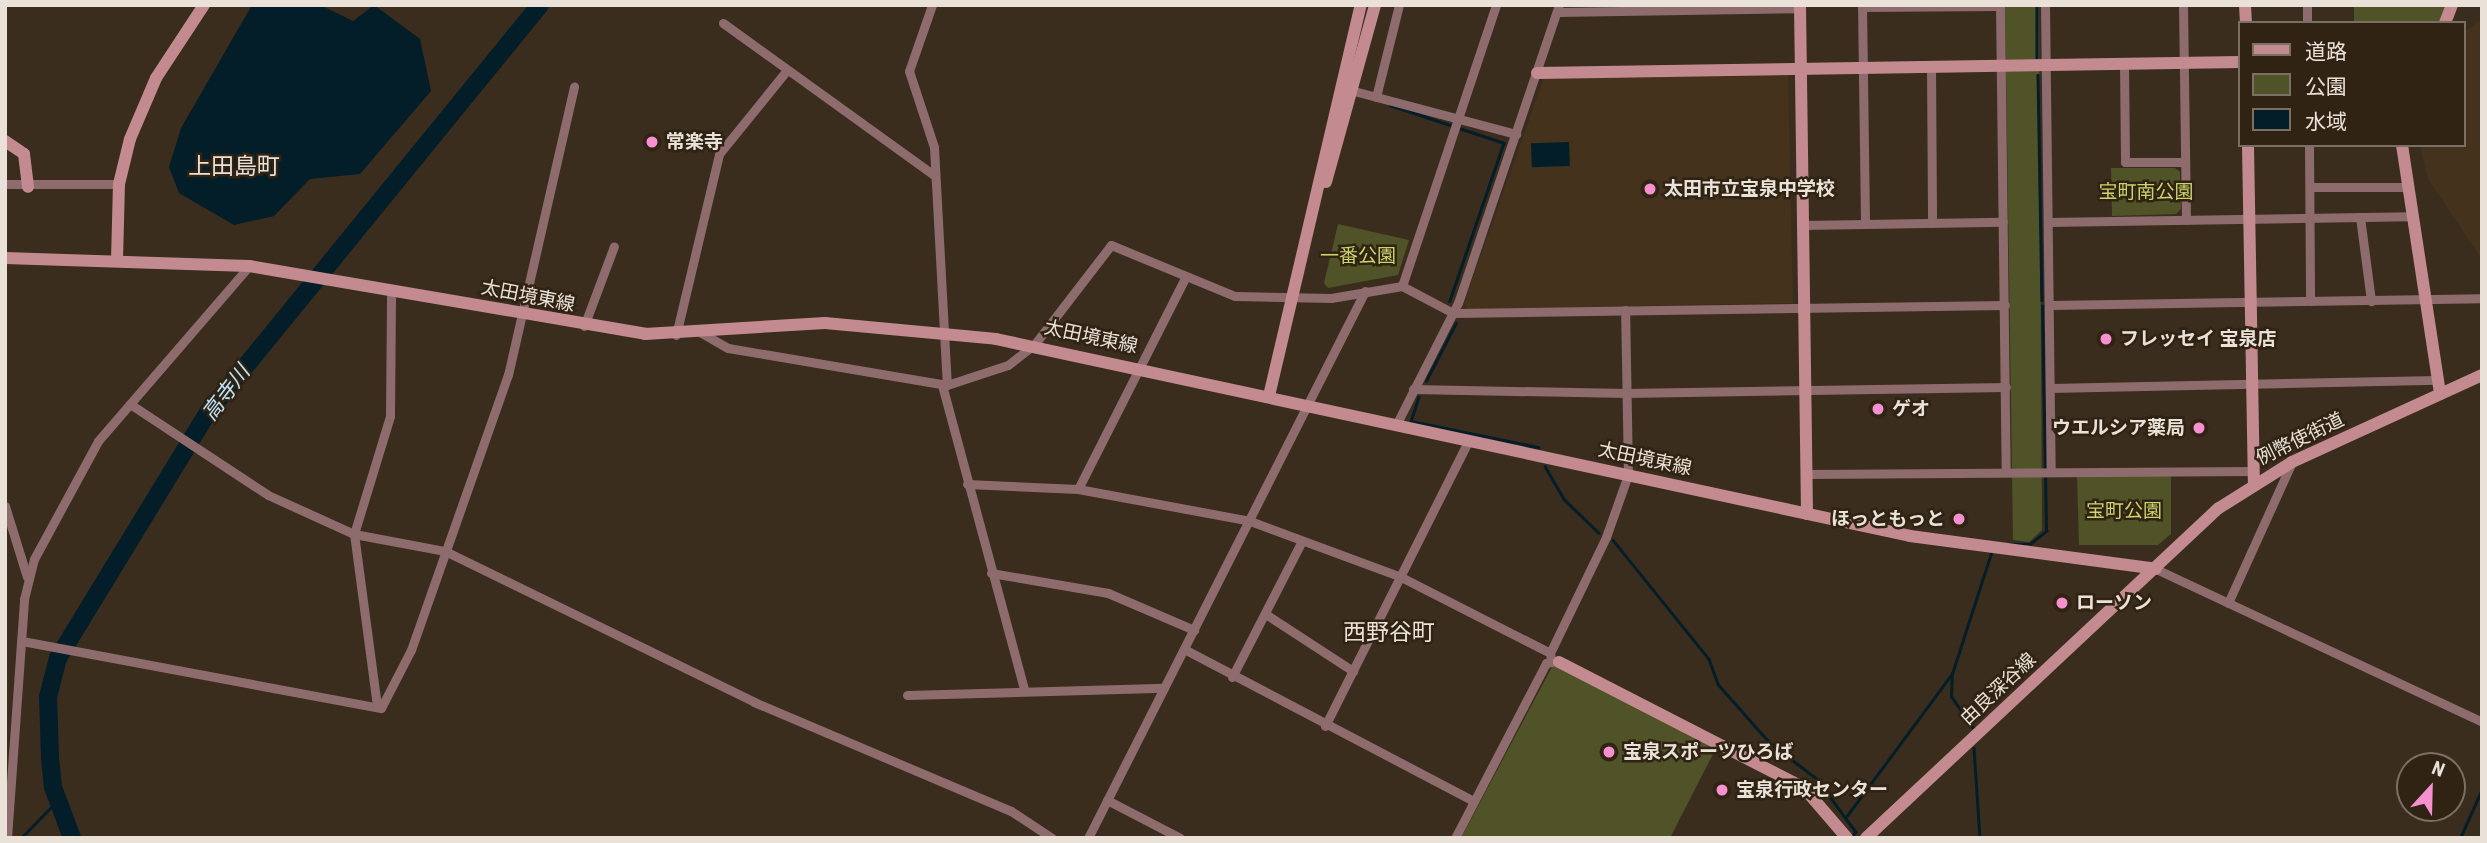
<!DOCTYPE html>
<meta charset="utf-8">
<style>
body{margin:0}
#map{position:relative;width:2487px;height:843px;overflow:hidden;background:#3a2d1d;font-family:"Roboto Condensed","Noto Sans JP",sans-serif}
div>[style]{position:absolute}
.built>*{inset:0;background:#44321d}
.green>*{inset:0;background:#4f5327}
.water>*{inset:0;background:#031d29;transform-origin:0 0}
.stream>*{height:2.5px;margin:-1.25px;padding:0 1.25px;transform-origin:1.25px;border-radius:1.25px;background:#031d29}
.river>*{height:18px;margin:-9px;padding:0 9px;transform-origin:9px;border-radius:9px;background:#031d29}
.street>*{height:9px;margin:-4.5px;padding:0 4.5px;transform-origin:4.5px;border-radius:4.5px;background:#8e6b6d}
.secondary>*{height:12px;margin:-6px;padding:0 6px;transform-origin:6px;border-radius:6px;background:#c38b90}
.dots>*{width:19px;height:19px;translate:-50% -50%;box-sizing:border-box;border:4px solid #302314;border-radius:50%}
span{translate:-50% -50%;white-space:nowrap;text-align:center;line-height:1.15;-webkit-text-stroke:5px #302314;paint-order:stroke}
.poi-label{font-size:19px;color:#eae2d8;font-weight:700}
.left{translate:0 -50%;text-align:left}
.right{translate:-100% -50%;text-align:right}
.park-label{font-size:19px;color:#ccd56b}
.street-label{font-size:19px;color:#eae2d8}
.water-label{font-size:21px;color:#bce6fb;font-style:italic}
.quarter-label{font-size:23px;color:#eae2d8}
.frame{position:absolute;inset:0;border:7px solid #eae2d8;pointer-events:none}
.legend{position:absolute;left:2238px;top:21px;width:228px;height:126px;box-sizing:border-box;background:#302314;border:2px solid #7a6f62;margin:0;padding:9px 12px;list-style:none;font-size:21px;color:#eae2d8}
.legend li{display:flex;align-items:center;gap:14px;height:35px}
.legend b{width:35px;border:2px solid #7a6f62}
.north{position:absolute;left:2396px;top:752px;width:70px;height:70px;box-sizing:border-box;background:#302314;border:2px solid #7a6f62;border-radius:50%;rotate:22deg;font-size:19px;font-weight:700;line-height:28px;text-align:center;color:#eae2d8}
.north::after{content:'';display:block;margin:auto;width:24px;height:32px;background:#f690cf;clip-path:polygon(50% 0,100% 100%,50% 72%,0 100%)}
</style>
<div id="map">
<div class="built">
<i style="clip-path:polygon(2482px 18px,2482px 260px,2428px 179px,2420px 145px,2464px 145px,2464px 33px)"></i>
<i style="clip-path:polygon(1788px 76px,1793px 303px,1468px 309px,1464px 303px,1544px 78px)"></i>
</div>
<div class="green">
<i style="clip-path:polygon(2005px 5px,2039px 5px,2042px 530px,2029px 542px,2013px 540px)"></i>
<i style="clip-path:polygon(2354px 5px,2443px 5px,2446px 9px,2440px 23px,2354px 23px)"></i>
<i style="clip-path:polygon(2111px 168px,2175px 168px,2180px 172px,2181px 209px,2176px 214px,2112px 216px)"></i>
<i style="clip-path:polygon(1338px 224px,1409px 240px,1398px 275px,1328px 288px,1324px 283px)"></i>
<i style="clip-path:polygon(2171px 473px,2171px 534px,2158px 545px,2079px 545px,2077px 474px)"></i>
<i style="clip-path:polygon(1553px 665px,1711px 745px,1713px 754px,1670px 838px,1461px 838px)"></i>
</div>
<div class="water">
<i style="clip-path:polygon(252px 5px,320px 5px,353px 21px,374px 5px,420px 39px,431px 91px,360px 174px,310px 179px,274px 216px,234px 225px,179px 193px,169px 167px,181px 128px)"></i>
<i style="left:1569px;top:142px;width:24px;height:38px;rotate:88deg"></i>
</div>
<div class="stream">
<i style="left:2037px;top:5px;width:53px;rotate:90deg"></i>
<i style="left:2038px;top:75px;width:225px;rotate:89deg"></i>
<i style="left:1390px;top:105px;width:120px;rotate:18.4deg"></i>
<i style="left:1504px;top:143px;width:167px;rotate:108.9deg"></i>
<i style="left:1426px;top:381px;width:65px;rotate:-62.7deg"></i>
<i style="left:1419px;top:397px;width:25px;rotate:108deg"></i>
<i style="left:1411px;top:421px;width:130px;rotate:11.6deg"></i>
<i style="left:1545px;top:466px;width:39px;rotate:60deg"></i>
<i style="left:1565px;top:500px;width:47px;rotate:44.1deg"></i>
<i style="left:1613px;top:540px;width:153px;rotate:51.1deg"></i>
<i style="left:1709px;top:659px;width:27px;rotate:70deg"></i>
<i style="left:1718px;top:684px;width:79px;rotate:48.6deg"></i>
<i style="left:1770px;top:743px;width:58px;rotate:37.3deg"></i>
<i style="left:1816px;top:778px;width:67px;rotate:53.5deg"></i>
<i style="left:1856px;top:832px;width:8px;rotate:130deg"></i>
<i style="left:1994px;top:544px;width:36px"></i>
<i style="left:2030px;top:544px;width:21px;rotate:-39deg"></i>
<i style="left:2046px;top:531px;width:225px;rotate:-91deg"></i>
<i style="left:1973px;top:728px;width:38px;rotate:-125deg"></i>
<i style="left:1951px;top:697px;width:23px;rotate:-88deg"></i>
<i style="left:1952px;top:674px;width:130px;rotate:-72.1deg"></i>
<i style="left:1974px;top:748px;width:90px;rotate:86.2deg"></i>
<i style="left:1846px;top:817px;width:178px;rotate:-53.5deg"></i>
<i style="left:21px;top:838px;width:53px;rotate:-45.8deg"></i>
<i style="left:2460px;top:838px;width:54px;rotate:-65.8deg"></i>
</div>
<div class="river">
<i style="left:72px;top:838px;width:54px;rotate:-110.4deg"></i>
<i style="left:53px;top:787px;width:30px;rotate:-96deg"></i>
<i style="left:50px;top:757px;width:60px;rotate:-91.9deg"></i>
<i style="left:48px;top:697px;width:40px;rotate:-75.6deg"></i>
<i style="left:58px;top:658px;width:289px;rotate:-58.6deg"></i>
<i style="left:209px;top:411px;width:524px;rotate:-50.81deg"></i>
</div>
<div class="street">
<i style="left:932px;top:5px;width:70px;rotate:109.2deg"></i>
<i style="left:909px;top:71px;width:80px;rotate:71.8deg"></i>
<i style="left:934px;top:147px;width:238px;rotate:86.9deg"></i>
<i style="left:1862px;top:5px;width:219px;rotate:89.2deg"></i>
<i style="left:2000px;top:5px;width:465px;rotate:89.3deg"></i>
<i style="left:2045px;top:5px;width:465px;rotate:89.3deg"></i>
<i style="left:2183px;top:5px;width:215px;rotate:89.2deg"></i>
<i style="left:2307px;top:5px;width:18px;rotate:90deg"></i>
<i style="left:1862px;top:7px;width:138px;rotate:-0.4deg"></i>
<i style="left:1557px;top:12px;width:243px;rotate:-0.9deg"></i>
<i style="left:723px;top:23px;width:261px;rotate:35.8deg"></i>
<i style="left:2124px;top:64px;width:98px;rotate:89.4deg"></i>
<i style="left:2125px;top:162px;width:60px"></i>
<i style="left:1931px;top:67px;width:156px;rotate:89.6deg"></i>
<i style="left:1354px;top:91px;width:168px;rotate:14.9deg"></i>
<i style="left:1376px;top:97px;width:95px;rotate:-76deg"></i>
<i style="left:2309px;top:145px;width:156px;rotate:89.6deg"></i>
<i style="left:5px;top:184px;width:114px"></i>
<i style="left:2310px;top:187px;width:96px"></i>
<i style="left:2360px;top:217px;width:85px;rotate:82.5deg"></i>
<i style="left:2048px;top:222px;width:363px;rotate:-0.9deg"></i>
<i style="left:1803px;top:225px;width:200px;rotate:-0.9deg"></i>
<i style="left:1402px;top:286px;width:296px;rotate:-71.5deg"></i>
<i style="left:2049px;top:305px;width:433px;rotate:-0.9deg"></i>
<i style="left:584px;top:326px;width:85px;rotate:-69.4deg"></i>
<i style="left:700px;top:332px;width:32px;rotate:30deg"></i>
<i style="left:728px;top:348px;width:222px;rotate:9.6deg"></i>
<i style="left:947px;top:385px;width:64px;rotate:-18.2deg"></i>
<i style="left:1008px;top:365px;width:33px;rotate:-38deg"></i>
<i style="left:1034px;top:345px;width:126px;rotate:-52.4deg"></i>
<i style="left:1111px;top:245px;width:134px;rotate:22.4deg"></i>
<i style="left:1235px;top:296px;width:96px;rotate:1.2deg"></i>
<i style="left:1331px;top:298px;width:72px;rotate:-9.6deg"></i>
<i style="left:1402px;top:286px;width:58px;rotate:27.9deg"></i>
<i style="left:1453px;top:313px;width:552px;rotate:-0.83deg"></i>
<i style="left:676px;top:335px;width:186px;rotate:-76.6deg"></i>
<i style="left:719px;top:154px;width:108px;rotate:-51deg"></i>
<i style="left:942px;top:385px;width:315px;rotate:74.9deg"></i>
<i style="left:2050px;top:388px;width:388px;rotate:-1.2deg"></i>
<i style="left:1413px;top:389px;width:213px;rotate:1.1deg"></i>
<i style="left:1626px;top:393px;width:380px;rotate:-0.9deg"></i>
<i style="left:130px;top:404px;width:165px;rotate:33.4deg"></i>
<i style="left:268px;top:495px;width:94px;rotate:24.4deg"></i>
<i style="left:354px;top:534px;width:93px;rotate:10.6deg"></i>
<i style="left:445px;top:551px;width:344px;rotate:26deg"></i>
<i style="left:754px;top:702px;width:279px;rotate:23deg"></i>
<i style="left:1011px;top:811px;width:49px;rotate:33.4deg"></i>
<i style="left:1396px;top:425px;width:137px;rotate:-63.1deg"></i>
<i style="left:1458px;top:303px;width:315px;rotate:-71.3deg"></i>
<i style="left:1806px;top:474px;width:446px;rotate:-0.4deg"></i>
<i style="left:967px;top:484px;width:111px;rotate:2.6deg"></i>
<i style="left:1078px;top:489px;width:175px;rotate:10.5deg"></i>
<i style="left:1250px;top:521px;width:161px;rotate:20.3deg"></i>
<i style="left:1401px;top:577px;width:167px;rotate:27deg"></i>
<i style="left:1550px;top:653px;width:7px;rotate:82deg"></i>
<i style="left:1078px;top:489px;width:237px;rotate:-63.1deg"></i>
<i style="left:5px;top:506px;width:74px;rotate:72.8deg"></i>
<i style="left:2156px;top:569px;width:360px;rotate:25.1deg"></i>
<i style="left:991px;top:573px;width:119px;rotate:9.7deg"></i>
<i style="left:1108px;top:593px;width:94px;rotate:23.3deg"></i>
<i style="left:2228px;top:603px;width:155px;rotate:-65.6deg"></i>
<i style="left:1267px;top:615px;width:103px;rotate:33.1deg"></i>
<i style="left:22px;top:641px;width:365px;rotate:10.6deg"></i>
<i style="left:381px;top:708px;width:65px;rotate:-62.7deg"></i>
<i style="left:411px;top:650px;width:292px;rotate:-70.6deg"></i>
<i style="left:508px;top:375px;width:296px;rotate:-77.1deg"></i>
<i style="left:1184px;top:649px;width:327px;rotate:27.7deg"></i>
<i style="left:1550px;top:653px;width:129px;rotate:-64.2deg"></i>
<i style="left:1606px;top:537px;width:66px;rotate:-70.5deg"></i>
<i style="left:1628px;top:475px;width:165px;rotate:-91deg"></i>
<i style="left:1232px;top:677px;width:153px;rotate:-62.8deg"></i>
<i style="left:907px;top:695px;width:257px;rotate:-1.6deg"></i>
<i style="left:377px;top:706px;width:174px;rotate:-97.6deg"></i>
<i style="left:354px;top:534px;width:123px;rotate:-73deg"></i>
<i style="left:390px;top:416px;width:126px;rotate:-89.5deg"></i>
<i style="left:1325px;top:726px;width:320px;rotate:-63.3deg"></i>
<i style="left:1107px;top:800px;width:82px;rotate:27.5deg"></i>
<i style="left:7px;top:838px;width:240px;rotate:-85.9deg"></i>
<i style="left:24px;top:599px;width:41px;rotate:-76deg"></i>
<i style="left:34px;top:559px;width:134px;rotate:-61.5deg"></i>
<i style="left:98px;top:441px;width:231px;rotate:-49.2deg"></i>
<i style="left:1088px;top:838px;width:613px;rotate:-63.14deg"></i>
<i style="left:1455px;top:838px;width:197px;rotate:-62.5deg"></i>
<i style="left:1546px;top:663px;width:10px;rotate:-11deg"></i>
</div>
<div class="secondary">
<i style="left:1800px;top:5px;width:509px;rotate:89.21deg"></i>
<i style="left:2245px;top:5px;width:18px;rotate:87deg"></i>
<i style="left:2445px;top:23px;width:19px;rotate:-69deg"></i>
<i style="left:1537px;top:73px;width:703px;rotate:-0.9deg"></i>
<i style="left:5px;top:141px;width:23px;rotate:34deg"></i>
<i style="left:24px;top:154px;width:33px;rotate:83deg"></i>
<i style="left:2248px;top:145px;width:338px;rotate:89deg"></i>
<i style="left:2402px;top:145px;width:252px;rotate:81.3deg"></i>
<i style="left:1326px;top:182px;width:184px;rotate:-74.5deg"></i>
<i style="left:5px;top:258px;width:244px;rotate:1.9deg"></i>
<i style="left:249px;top:266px;width:402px;rotate:9.7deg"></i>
<i style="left:645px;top:334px;width:180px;rotate:-3.5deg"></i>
<i style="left:825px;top:323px;width:172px;rotate:5.3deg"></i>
<i style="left:996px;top:339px;width:935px;rotate:12.16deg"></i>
<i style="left:1910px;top:536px;width:248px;rotate:7.6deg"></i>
<i style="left:117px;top:260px;width:76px;rotate:-88.5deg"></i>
<i style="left:119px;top:184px;width:46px;rotate:-76.3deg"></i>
<i style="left:130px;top:139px;width:66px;rotate:-66.9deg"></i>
<i style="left:156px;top:78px;width:87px;rotate:-56.7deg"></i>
<i style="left:1269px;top:396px;width:402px;rotate:-76.8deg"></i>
<i style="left:1559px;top:662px;width:276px;rotate:27.2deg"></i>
<i style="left:1804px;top:788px;width:66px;rotate:49.3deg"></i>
<i style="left:1866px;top:838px;width:483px;rotate:-43.1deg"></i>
<i style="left:2219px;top:508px;width:86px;rotate:-32.2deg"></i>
<i style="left:2292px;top:462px;width:209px;rotate:-24.6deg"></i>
</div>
<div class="dots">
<i style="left:652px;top:142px;background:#f690cf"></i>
<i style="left:1650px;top:189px;background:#f690cf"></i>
<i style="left:2106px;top:339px;background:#f690cf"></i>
<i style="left:1878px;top:409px;background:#f690cf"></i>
<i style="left:2199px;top:428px;background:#f690cf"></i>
<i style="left:1959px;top:519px;background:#f690cf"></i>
<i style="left:2062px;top:603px;background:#f690cf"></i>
<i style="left:1609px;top:752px;background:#f690cf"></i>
<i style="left:1722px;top:790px;background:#f690cf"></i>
</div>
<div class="poi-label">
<span class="left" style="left:666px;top:142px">常楽寺</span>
<span class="left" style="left:1664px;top:189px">太田市立宝泉中学校</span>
<span class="left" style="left:2120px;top:339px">フレッセイ 宝泉店</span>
<span class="left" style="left:1892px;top:409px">ゲオ</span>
<span class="right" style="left:2185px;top:428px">ウエルシア薬局</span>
<span class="right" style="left:1945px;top:519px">ほっともっと</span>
<span class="left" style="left:2076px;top:603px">ローソン</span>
<span class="left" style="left:1623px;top:752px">宝泉スポーツひろば</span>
<span class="left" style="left:1736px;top:790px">宝泉行政センター</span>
</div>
<div class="park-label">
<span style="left:2146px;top:192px">宝町南公園</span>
<span style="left:1358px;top:256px">一番公園</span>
<span style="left:2124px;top:511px">宝町公園</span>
</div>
<div class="street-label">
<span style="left:528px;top:296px;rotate:11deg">太田境東線</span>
<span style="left:1091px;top:337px;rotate:12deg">太田境東線</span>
<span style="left:2300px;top:439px;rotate:-26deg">例幣使街道</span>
<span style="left:1645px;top:459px;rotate:12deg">太田境東線</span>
<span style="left:1998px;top:689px;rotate:-43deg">由良深谷線</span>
</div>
<div class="water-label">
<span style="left:226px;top:393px;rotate:-53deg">高寺川</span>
</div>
<div class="quarter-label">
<span style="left:234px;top:167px">上田島町</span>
<span style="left:1389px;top:633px">西野谷町</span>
</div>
<div class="frame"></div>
<ul class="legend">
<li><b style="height:9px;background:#c38b90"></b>道路</li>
<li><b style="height:19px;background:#4f5327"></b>公園</li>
<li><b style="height:19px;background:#031d29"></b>水域</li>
</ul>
<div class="north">N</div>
</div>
